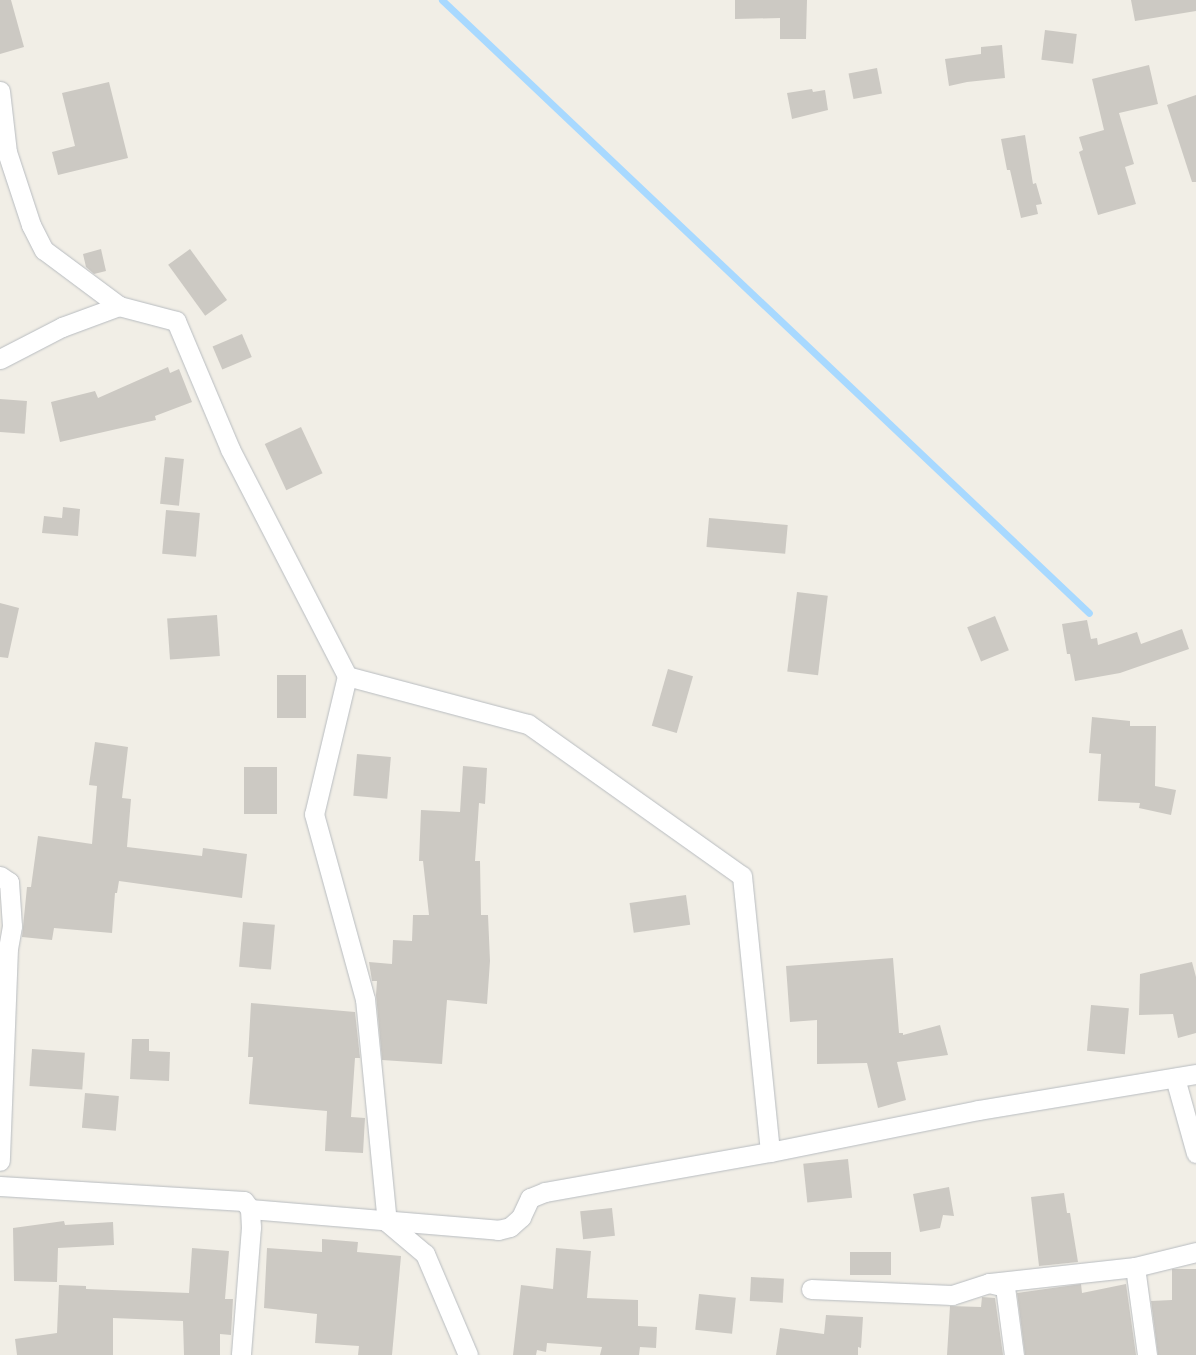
<!DOCTYPE html>
<style>
body{margin:0}
#map{position:relative;width:1196px;height:1355px;overflow:hidden;background:#f1eee6;font-family:"Titillium Web",sans-serif}
div>[style]{position:absolute}
.stream>*{height:7px;margin:-3.5px;padding:0 3.5px;transform-origin:3.5px;border-radius:3.5px;background:#a8d9ff}
.building>*{inset:0;background:#ccc9c3;transform-origin:0 0}
.roads{filter:drop-shadow(0 0 1px #b8bcc0) drop-shadow(0 0 1px #b8bcc0)}
.minor>*{height:19px;margin:-9.5px;padding:0 9.5px;transform-origin:9.5px;border-radius:9.5px;background:#fff}
span{translate:-50% -50%;white-space:nowrap;text-align:center;line-height:1.15;-webkit-text-stroke:5px #fff;paint-order:stroke}
</style>
<div id="map">
<div class="stream">
<i style="left:442px;top:0;width:891px;rotate:43.45deg"></i>
</div>
<div class="building">
<i style="clip-path:polygon(0 0,11px 0,24px 47px,0 54px)"></i>
<i style="clip-path:polygon(735px 0,807px 0,806px 39px,780px 39px,780px 18px,735px 19px)"></i>
<i style="clip-path:polygon(1131px 0,1196px 0,1196px 11px,1135px 21px)"></i>
<i style="left:1045px;top:30px;width:32px;height:30px;rotate:7deg"></i>
<i style="clip-path:polygon(1002px 45px,1005px 78px,967px 82px,949px 86px,945px 59px,981px 54px,981px 47px)"></i>
<i style="clip-path:polygon(1149px 65px,1158px 104px,1119px 113px,1134px 164px,1125px 167px,1136px 204px,1098px 215px,1079px 152px,1083px 150px,1079px 137px,1104px 130px,1092px 79px)"></i>
<i style="left:877px;top:68px;width:26px;height:29px;rotate:79deg"></i>
<i style="clip-path:polygon(109px 82px,128px 158px,58px 175px,52px 152px,75px 146px,62px 93px)"></i>
<i style="clip-path:polygon(812px 89px,813px 92px,825px 90px,828px 110px,792px 119px,787px 93px)"></i>
<i style="clip-path:polygon(1196px 95px,1196px 182px,1192px 182px,1167px 105px)"></i>
<i style="clip-path:polygon(1025px 135px,1033px 184px,1036px 183px,1042px 204px,1036px 205px,1038px 214px,1021px 218px,1010px 170px,1007px 170px,1001px 139px)"></i>
<i style="clip-path:polygon(101px 249px,106px 271px,94px 274px,86px 267px,83px 254px)"></i>
<i style="left:190px;top:249px;width:63px;height:27px;rotate:54deg"></i>
<i style="left:242px;top:334px;width:25px;height:32px;rotate:67deg"></i>
<i style="clip-path:polygon(168px 367px,170px 373px,179px 369px,192px 402px,155px 416px,156px 420px,60px 442px,51px 402px,95px 391px,98px 398px)"></i>
<i style="left:0;top:399px;width:27px;height:33px;rotate:4deg"></i>
<i style="left:301px;top:427px;width:51px;height:40px;rotate:65deg"></i>
<i style="left:165px;top:457px;width:19px;height:47px;rotate:6deg"></i>
<i style="clip-path:polygon(63px 507px,80px 509px,78px 536px,42px 533px,44px 516px,62px 518px)"></i>
<i style="left:166px;top:510px;width:34px;height:44px;rotate:5deg"></i>
<i style="left:709px;top:518px;width:79px;height:29px;rotate:5deg"></i>
<i style="left:797px;top:592px;width:31px;height:80px;rotate:7deg"></i>
<i style="clip-path:polygon(0 603px,19px 608px,8px 658px,0 657px)"></i>
<i style="left:217px;top:615px;width:41px;height:50px;rotate:86deg"></i>
<i style="left:995px;top:616px;width:37px;height:30px;rotate:68deg"></i>
<i style="clip-path:polygon(1087px 620px,1091px 639px,1097px 638px,1098px 645px,1137px 632px,1141px 644px,1182px 629px,1189px 649px,1120px 673px,1075px 681px,1070px 654px,1067px 654px,1062px 624px)"></i>
<i style="left:668px;top:669px;width:26px;height:59px;rotate:16deg"></i>
<i style="left:277px;top:675px;width:29px;height:43px"></i>
<i style="clip-path:polygon(1092px 717px,1130px 721px,1130px 726px,1156px 726px,1155px 786px,1176px 790px,1171px 815px,1139px 808px,1140px 803px,1098px 801px,1101px 754px,1089px 753px)"></i>
<i style="clip-path:polygon(95px 742px,128px 747px,122px 798px,131px 799px,127px 847px,202px 856px,203px 848px,247px 854px,242px 898px,119px 881px,117px 893px,115px 893px,112px 933px,54px 928px,52px 940px,22px 937px,27px 887px,31px 887px,38px 836px,92px 844px,97px 786px,89px 785px)"></i>
<i style="left:357px;top:754px;width:34px;height:42px;rotate:5deg"></i>
<i style="clip-path:polygon(463px 766px,487px 768px,485px 804px,479px 803px,475px 861px,480px 861px,481px 915px,488px 915px,490px 961px,487px 1004px,447px 1000px,442px 1064px,382px 1060px,376px 995px,377px 981px,372px 981px,369px 962px,392px 964px,393px 940px,412px 941px,413px 915px,429px 915px,423px 861px,419px 861px,421px 810px,460px 812px)"></i>
<i style="left:244px;top:767px;width:33px;height:47px"></i>
<i style="left:686px;top:895px;width:30px;height:57px;rotate:82deg"></i>
<i style="left:243px;top:922px;width:32px;height:45px;rotate:5deg"></i>
<i style="clip-path:polygon(893px 958px,899px 1033px,903px 1033px,903px 1035px,940px 1025px,948px 1055px,897px 1062px,906px 1100px,878px 1108px,867px 1063px,817px 1064px,817px 1020px,790px 1022px,786px 966px)"></i>
<i style="clip-path:polygon(1192px 962px,1196px 977px,1196px 1033px,1178px 1038px,1173px 1014px,1139px 1015px,1140px 974px)"></i>
<i style="clip-path:polygon(251px 1003px,355px 1012px,360px 1058px,355px 1058px,351px 1117px,365px 1118px,363px 1153px,325px 1151px,327px 1111px,249px 1104px,253px 1057px,248px 1057px)"></i>
<i style="left:1091px;top:1005px;width:38px;height:46px;rotate:5deg"></i>
<i style="clip-path:polygon(132px 1039px,149px 1039px,149px 1051px,170px 1052px,169px 1081px,130px 1079px)"></i>
<i style="left:32px;top:1049px;width:53px;height:37px;rotate:4deg"></i>
<i style="left:85px;top:1093px;width:34px;height:35px;rotate:5deg"></i>
<i style="left:848px;top:1159px;width:39px;height:45px;rotate:84deg"></i>
<i style="clip-path:polygon(949px 1187px,954px 1216px,943px 1215px,940px 1228px,920px 1232px,913px 1194px)"></i>
<i style="clip-path:polygon(1064px 1193px,1067px 1213px,1070px 1213px,1078px 1262px,1039px 1266px,1031px 1197px)"></i>
<i style="left:612px;top:1208px;width:28px;height:32px;rotate:84deg"></i>
<i style="clip-path:polygon(64px 1221px,65px 1225px,113px 1222px,114px 1245px,58px 1248px,57px 1282px,14px 1281px,13px 1228px)"></i>
<i style="clip-path:polygon(322px 1239px,358px 1242px,357px 1252px,401px 1256px,392px 1355px,358px 1355px,359px 1346px,315px 1343px,317px 1314px,264px 1308px,267px 1248px,322px 1252px)"></i>
<i style="clip-path:polygon(192px 1248px,229px 1251px,225px 1299px,233px 1299px,231px 1335px,220px 1334px,220px 1355px,184px 1355px,183px 1321px,113px 1318px,113px 1355px,17px 1355px,15px 1339px,57px 1333px,59px 1285px,86px 1286px,86px 1289px,189px 1293px)"></i>
<i style="clip-path:polygon(556px 1248px,591px 1251px,587px 1298px,638px 1300px,638px 1326px,657px 1327px,656px 1348px,640px 1347px,639px 1355px,600px 1355px,602px 1347px,547px 1343px,546px 1352px,537px 1350px,536px 1355px,513px 1355px,521px 1285px,553px 1289px)"></i>
<i style="left:891px;top:1252px;width:23px;height:41px;rotate:90deg"></i>
<i style="clip-path:polygon(1172px 1269px,1196px 1269px,1196px 1355px,1158px 1355px,1151px 1301px,1172px 1300px)"></i>
<i style="left:751px;top:1277px;width:33px;height:24px;rotate:3deg"></i>
<i style="clip-path:polygon(1081px 1284px,1082px 1293px,1126px 1284px,1136px 1355px,1025px 1355px,1017px 1293px)"></i>
<i style="left:699px;top:1294px;width:37px;height:36px;rotate:6deg"></i>
<i style="clip-path:polygon(982px 1297px,995px 1298px,1003px 1355px,947px 1355px,950px 1306px,981px 1307px)"></i>
<i style="clip-path:polygon(826px 1315px,863px 1317px,861px 1348px,858px 1347px,858px 1355px,776px 1355px,780px 1328px,824px 1334px)"></i>
</div>
<div class="roads">
<div class="minor">
<i style="left:0;top:91px;width:61px;rotate:83.5deg"></i>
<i style="left:7px;top:152px;width:77px;rotate:71.8deg"></i>
<i style="left:31px;top:225px;width:28px;rotate:63deg"></i>
<i style="left:44px;top:250px;width:94px;rotate:36.7deg"></i>
<i style="left:119px;top:306px;width:59px;rotate:14.7deg"></i>
<i style="left:176px;top:321px;width:139px;rotate:67.1deg"></i>
<i style="left:230px;top:449px;width:255px;rotate:62.7deg"></i>
<i style="left:347px;top:676px;width:187px;rotate:14.9deg"></i>
<i style="left:528px;top:724px;width:262px;rotate:35.4deg"></i>
<i style="left:742px;top:876px;width:277px;rotate:84.2deg"></i>
<i style="left:0;top:359px;width:70px;rotate:-27.3deg"></i>
<i style="left:62px;top:327px;width:61px;rotate:-20.2deg"></i>
<i style="left:347px;top:676px;width:142px;rotate:103.4deg"></i>
<i style="left:314px;top:814px;width:192px;rotate:74.6deg"></i>
<i style="left:365px;top:999px;width:224px;rotate:84.4deg"></i>
<i style="left:387px;top:1222px;width:50px;rotate:40.1deg"></i>
<i style="left:425px;top:1254px;width:110px;rotate:66.9deg"></i>
<i style="left:0;top:876px;width:11px;rotate:34deg"></i>
<i style="left:9px;top:882px;width:44px;rotate:86.1deg"></i>
<i style="left:12px;top:926px;width:22px;rotate:100deg"></i>
<i style="left:8px;top:948px;width:213px;rotate:92.2deg"></i>
<i style="left:1175px;top:1078px;width:78px;rotate:74.4deg"></i>
<i style="left:0;top:1186px;width:244px;rotate:3.5deg"></i>
<i style="left:244px;top:1201px;width:10px;rotate:53deg"></i>
<i style="left:250px;top:1209px;width:18px;rotate:87deg"></i>
<i style="left:251px;top:1227px;width:128px;rotate:94.5deg"></i>
<i style="left:250px;top:1209px;width:249px;rotate:4.8deg"></i>
<i style="left:498px;top:1230px;width:12px;rotate:-14deg"></i>
<i style="left:510px;top:1227px;width:15px;rotate:-42deg"></i>
<i style="left:521px;top:1217px;width:21px;rotate:-65deg"></i>
<i style="left:530px;top:1198px;width:16px;rotate:-22deg"></i>
<i style="left:545px;top:1192px;width:229px;rotate:-10.1deg"></i>
<i style="left:770px;top:1152px;width:212px;rotate:-11.4deg"></i>
<i style="left:978px;top:1110px;width:221px;rotate:-9.4deg"></i>
<i style="left:1135px;top:1267px;width:89px;rotate:82.2deg"></i>
<i style="left:990px;top:1283px;width:146px;rotate:-6.3deg"></i>
<i style="left:1135px;top:1267px;width:63px;rotate:-13.8deg"></i>
<i style="left:811px;top:1289px;width:141px;rotate:2.4deg"></i>
<i style="left:952px;top:1295px;width:39px;rotate:-18deg"></i>
<i style="left:989px;top:1283px;width:16px;rotate:14deg"></i>
<i style="left:1005px;top:1287px;width:69px;rotate:82.5deg"></i>
</div>
</div>
</div>
